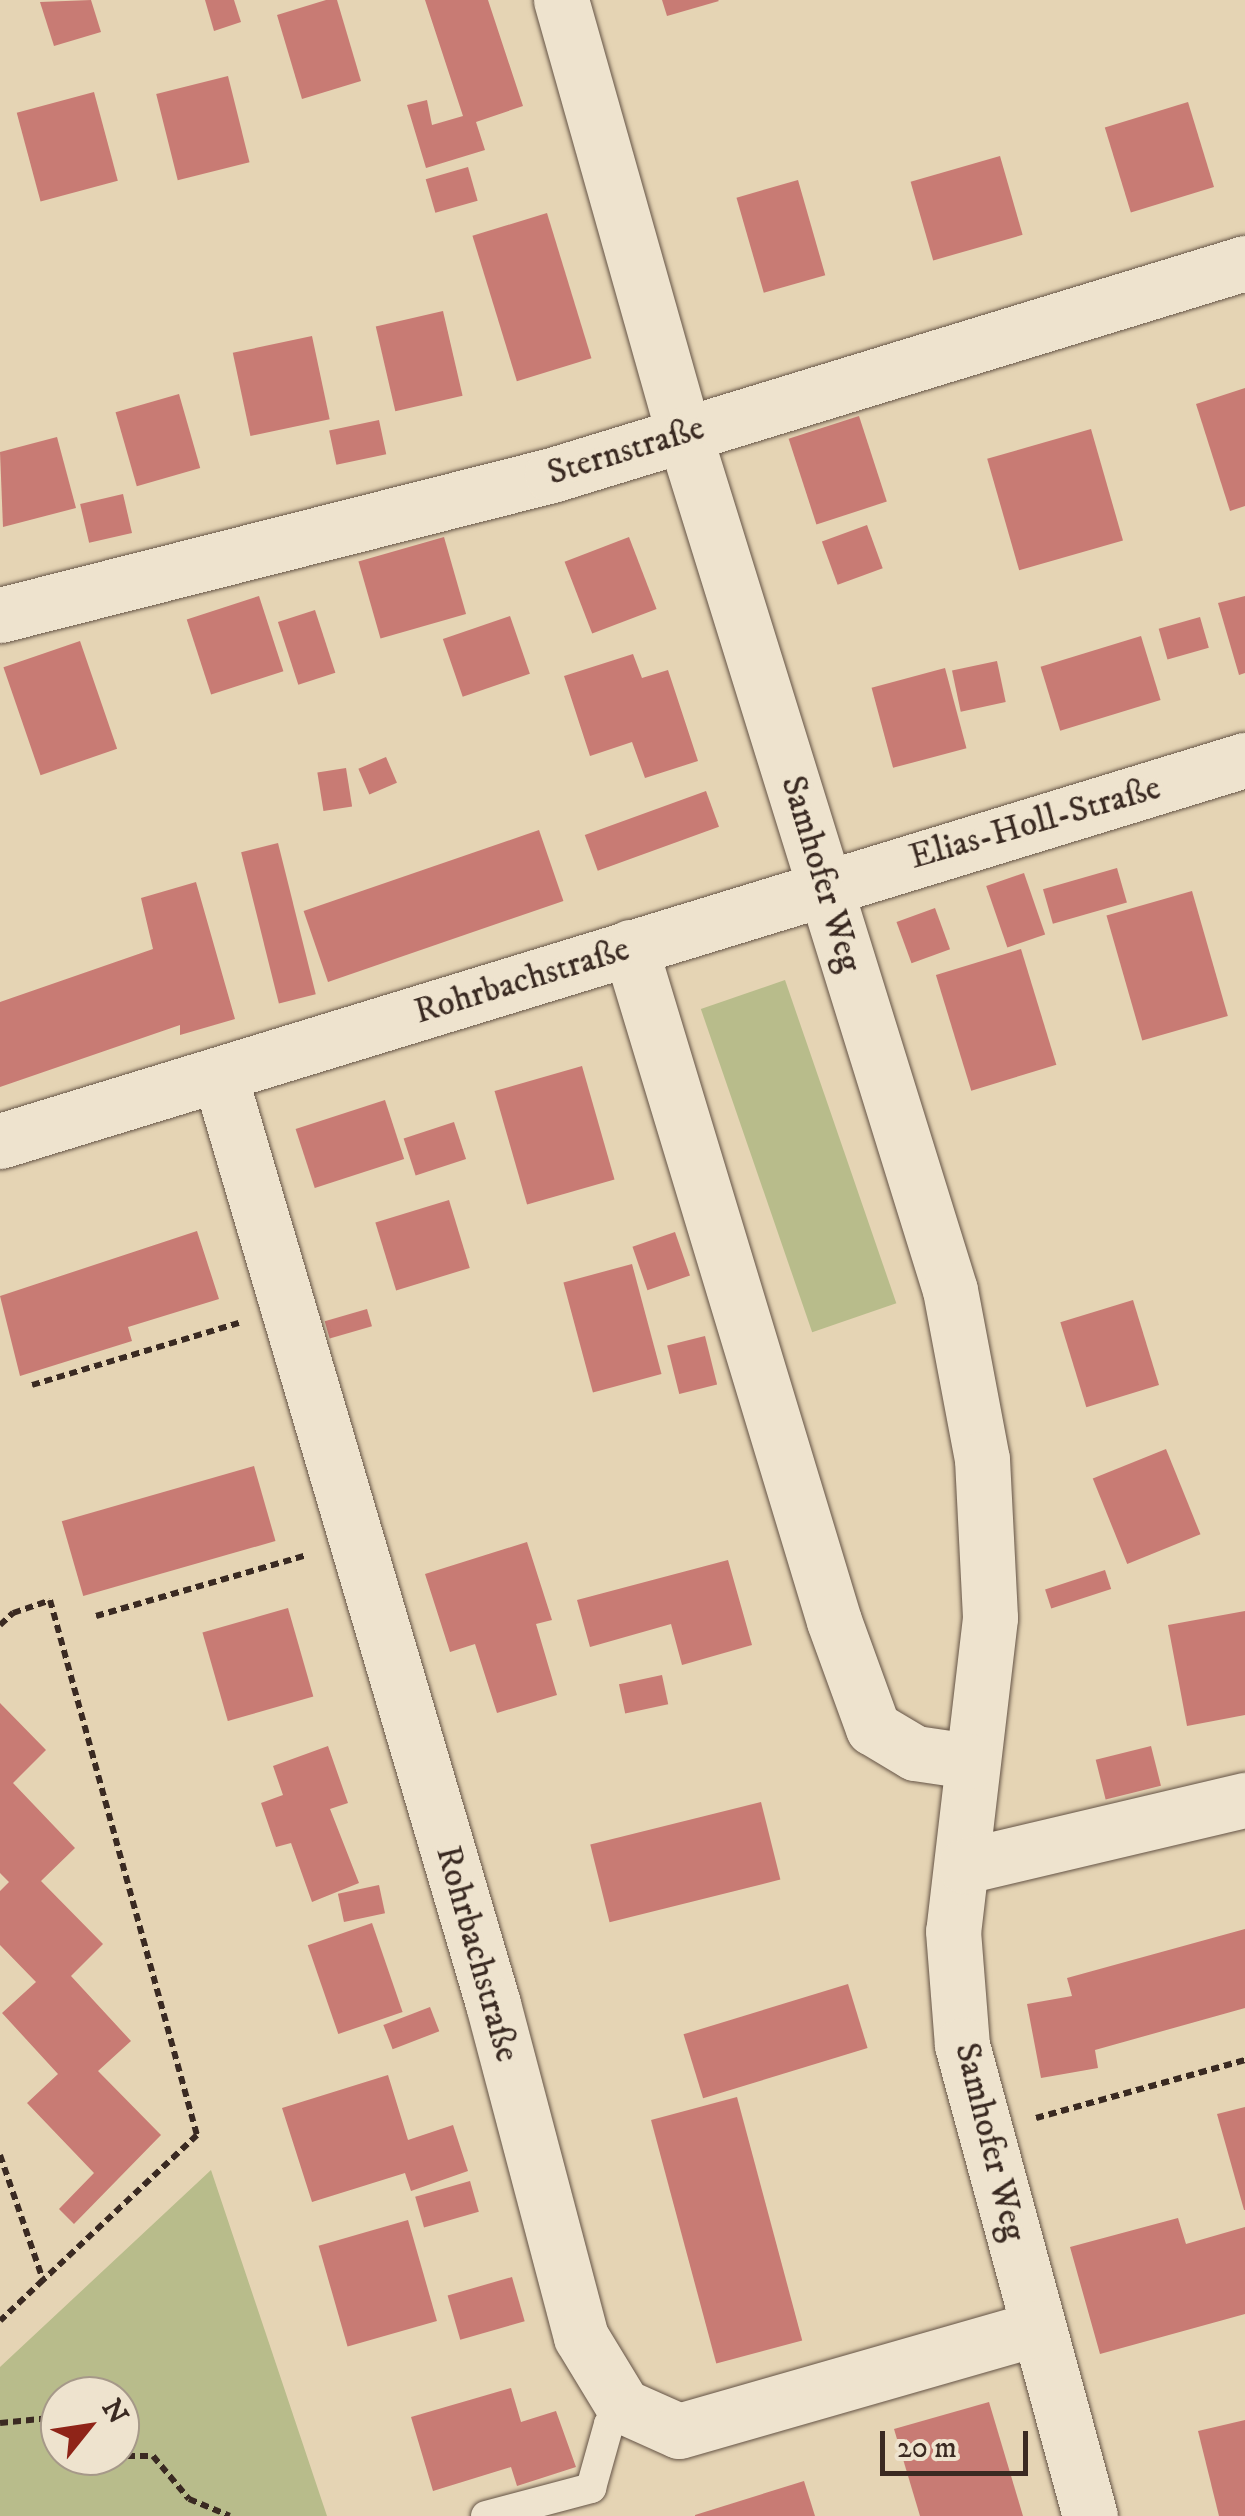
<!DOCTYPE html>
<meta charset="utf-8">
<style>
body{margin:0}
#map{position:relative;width:1245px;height:2516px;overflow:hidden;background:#e5d4b4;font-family:"IM FELL DW Pica",serif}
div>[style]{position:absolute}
.green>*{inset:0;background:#b8bc8b;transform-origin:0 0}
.building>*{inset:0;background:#c87b74;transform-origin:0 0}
.path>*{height:6px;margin-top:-3px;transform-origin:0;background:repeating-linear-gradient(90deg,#3a2a22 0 8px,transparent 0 13px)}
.roads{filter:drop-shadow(0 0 2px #655446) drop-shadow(0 0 2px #655446)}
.service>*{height:30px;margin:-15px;padding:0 15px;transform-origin:15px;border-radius:15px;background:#eee3ce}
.minor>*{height:55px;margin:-27.5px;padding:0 27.5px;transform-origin:27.5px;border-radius:27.5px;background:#eee3ce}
span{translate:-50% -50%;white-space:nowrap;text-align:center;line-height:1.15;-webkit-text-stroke:9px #eee3ce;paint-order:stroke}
.street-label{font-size:35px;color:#3a2a22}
.north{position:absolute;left:40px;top:2376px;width:100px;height:100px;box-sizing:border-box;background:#eee3ce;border:2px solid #a69989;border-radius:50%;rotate:60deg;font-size:28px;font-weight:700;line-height:40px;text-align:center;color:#3a2a22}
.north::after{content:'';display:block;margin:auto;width:35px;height:45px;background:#8f2418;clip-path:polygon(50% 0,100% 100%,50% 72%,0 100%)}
.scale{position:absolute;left:880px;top:2431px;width:148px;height:45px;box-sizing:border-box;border:5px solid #3a2a22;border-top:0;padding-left:12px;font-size:30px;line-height:35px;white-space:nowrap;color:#3a2a22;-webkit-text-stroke:8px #eee3ce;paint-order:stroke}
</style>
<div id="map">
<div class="green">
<i style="left:785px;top:980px;width:342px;height:89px;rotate:71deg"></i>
<i style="clip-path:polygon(evenodd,211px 2170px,327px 2516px,0 2516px,0 2367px,211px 2170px,120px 2396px,120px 2456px,60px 2456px,60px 2396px,120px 2396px)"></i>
</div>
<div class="building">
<i style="clip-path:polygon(91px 0,101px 32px,54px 46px,40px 2px)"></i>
<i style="clip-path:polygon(205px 0,234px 0,241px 22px,214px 31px)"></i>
<i style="clip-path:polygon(326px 0,337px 0,361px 81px,302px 99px,277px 15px)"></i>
<i style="clip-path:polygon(425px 0,488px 0,523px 106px,476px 122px,485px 150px,426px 168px,407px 105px,427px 100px,432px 125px,463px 116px)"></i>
<i style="clip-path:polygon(662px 0,718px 0,719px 1px,667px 16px)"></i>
<i style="left:228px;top:76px;width:89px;height:74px;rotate:76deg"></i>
<i style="left:94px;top:92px;width:92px;height:80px;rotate:75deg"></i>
<i style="left:1188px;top:102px;width:89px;height:87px;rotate:73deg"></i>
<i style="left:1000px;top:156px;width:82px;height:93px;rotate:74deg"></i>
<i style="left:468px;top:167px;width:35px;height:44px;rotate:74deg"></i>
<i style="left:798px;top:180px;width:99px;height:64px;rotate:74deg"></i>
<i style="left:547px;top:213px;width:152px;height:78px;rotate:73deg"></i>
<i style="left:443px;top:311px;width:87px;height:69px;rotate:77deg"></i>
<i style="left:312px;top:336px;width:85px;height:81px;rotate:78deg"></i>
<i style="clip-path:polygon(1245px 388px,1245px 506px,1230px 511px,1196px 404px)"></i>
<i style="left:179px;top:394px;width:77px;height:66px;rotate:74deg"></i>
<i style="left:859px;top:416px;width:90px;height:74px;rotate:72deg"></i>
<i style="left:379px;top:420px;width:35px;height:51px;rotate:78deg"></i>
<i style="left:1091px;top:429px;width:116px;height:108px;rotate:74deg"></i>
<i style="clip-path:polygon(57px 437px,76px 508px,3px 527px,0 452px)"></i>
<i style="left:123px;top:494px;width:40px;height:44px;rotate:77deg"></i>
<i style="left:867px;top:525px;width:46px;height:48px;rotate:70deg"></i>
<i style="left:444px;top:537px;width:80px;height:89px;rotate:74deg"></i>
<i style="left:629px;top:537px;width:77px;height:69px;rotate:69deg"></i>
<i style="left:259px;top:596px;width:79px;height:76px;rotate:72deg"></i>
<i style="clip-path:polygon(1245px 596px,1245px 673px,1239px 675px,1218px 603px)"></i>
<i style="left:315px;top:610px;width:66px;height:39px;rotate:72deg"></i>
<i style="left:510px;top:616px;width:61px;height:71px;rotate:71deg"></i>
<i style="left:1200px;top:617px;width:32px;height:43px;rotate:74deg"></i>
<i style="left:1141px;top:636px;width:67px;height:105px;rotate:73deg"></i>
<i style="left:80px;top:641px;width:114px;height:81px;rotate:71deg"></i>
<i style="clip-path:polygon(633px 654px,642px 678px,668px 670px,698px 761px,645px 778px,632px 742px,590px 756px,564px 676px)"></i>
<i style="left:997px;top:661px;width:42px;height:46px;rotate:78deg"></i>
<i style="left:945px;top:668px;width:83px;height:76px;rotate:75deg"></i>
<i style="left:386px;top:757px;width:28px;height:30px;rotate:67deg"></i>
<i style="left:346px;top:768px;width:39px;height:29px;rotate:81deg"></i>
<i style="left:706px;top:791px;width:38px;height:129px;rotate:70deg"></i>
<i style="left:539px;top:830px;width:75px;height:249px;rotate:71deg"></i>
<i style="left:278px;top:843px;width:156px;height:38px;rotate:76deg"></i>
<i style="left:1117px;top:868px;width:36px;height:77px;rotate:74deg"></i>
<i style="left:1024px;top:873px;width:65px;height:40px;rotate:71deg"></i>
<i style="clip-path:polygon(196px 882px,235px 1019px,180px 1035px,180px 1025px,0 1087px,0 1002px,153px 949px,141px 898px)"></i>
<i style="left:1192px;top:891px;width:130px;height:89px;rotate:74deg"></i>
<i style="left:935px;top:908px;width:44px;height:41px;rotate:70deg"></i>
<i style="left:1021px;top:949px;width:121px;height:89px;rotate:73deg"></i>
<i style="left:582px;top:1066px;width:118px;height:91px;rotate:74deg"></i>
<i style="left:385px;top:1100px;width:62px;height:94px;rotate:72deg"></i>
<i style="left:454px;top:1122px;width:39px;height:53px;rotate:72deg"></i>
<i style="left:449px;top:1200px;width:71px;height:77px;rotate:73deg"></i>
<i style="clip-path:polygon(197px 1231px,219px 1299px,128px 1327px,132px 1341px,20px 1376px,0 1296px)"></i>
<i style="left:675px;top:1232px;width:46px;height:45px;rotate:71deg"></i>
<i style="left:632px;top:1264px;width:114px;height:71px;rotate:75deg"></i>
<i style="left:1133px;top:1300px;width:89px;height:76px;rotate:73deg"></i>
<i style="left:367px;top:1309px;width:18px;height:44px;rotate:74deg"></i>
<i style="left:705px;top:1336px;width:50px;height:39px;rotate:76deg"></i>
<i style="left:1166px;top:1449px;width:92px;height:79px;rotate:68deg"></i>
<i style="left:254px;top:1466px;width:78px;height:200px;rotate:74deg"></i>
<i style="clip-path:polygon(527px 1542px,552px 1620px,536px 1624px,557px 1695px,497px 1713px,475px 1644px,450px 1652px,425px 1574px)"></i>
<i style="clip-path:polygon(728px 1560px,752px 1645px,682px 1665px,671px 1624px,590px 1647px,577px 1600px)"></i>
<i style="left:1105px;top:1570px;width:20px;height:63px;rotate:72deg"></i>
<i style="left:288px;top:1608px;width:92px;height:89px;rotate:74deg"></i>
<i style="clip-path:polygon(1245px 1611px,1245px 1715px,1187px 1726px,1168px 1625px)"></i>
<i style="left:662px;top:1675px;width:30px;height:44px;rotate:78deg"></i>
<i style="clip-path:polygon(0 1703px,46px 1750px,13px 1783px,75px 1848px,41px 1881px,103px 1944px,71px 1976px,131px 2041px,98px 2071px,161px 2135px,74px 2224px,59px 2209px,94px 2173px,27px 2103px,58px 2074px,2px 2013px,36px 1982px,0 1945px,0 1891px,9px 1882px,0 1873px)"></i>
<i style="clip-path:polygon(328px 1746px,348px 1803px,330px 1809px,359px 1883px,312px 1902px,291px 1843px,276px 1847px,261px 1803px,283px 1795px,273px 1766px)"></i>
<i style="left:1151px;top:1746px;width:41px;height:57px;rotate:76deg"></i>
<i style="left:761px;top:1802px;width:80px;height:176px;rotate:76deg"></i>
<i style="left:379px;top:1885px;width:29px;height:42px;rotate:78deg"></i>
<i style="left:372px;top:1923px;width:94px;height:68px;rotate:71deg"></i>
<i style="clip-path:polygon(1245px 1929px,1245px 2008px,1095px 2050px,1098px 2068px,1041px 2078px,1027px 2004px,1072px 1996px,1067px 1978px)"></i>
<i style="left:848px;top:1984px;width:67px;height:172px;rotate:73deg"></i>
<i style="left:430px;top:2007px;width:26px;height:50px;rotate:69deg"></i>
<i style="clip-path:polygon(388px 2075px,408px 2140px,453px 2125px,468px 2171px,411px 2191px,405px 2173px,312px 2202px,282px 2108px)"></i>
<i style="left:737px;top:2097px;width:252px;height:89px;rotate:75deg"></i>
<i style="clip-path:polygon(1245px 2107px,1245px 2210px,1244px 2210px,1217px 2114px)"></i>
<i style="left:470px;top:2181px;width:32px;height:57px;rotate:74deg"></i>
<i style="clip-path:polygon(1178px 2218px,1186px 2244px,1245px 2227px,1245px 2314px,1100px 2354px,1070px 2247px)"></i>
<i style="left:408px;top:2220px;width:105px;height:93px;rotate:74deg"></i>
<i style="left:512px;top:2277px;width:46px;height:67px;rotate:74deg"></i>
<i style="clip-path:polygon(511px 2388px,521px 2422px,556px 2411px,576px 2467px,517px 2486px,511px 2467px,433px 2491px,411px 2417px)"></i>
<i style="clip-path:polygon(989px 2402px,1023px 2516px,920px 2516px,894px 2429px)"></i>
<i style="clip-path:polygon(1245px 2420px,1245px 2516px,1219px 2516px,1198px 2431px)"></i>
<i style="clip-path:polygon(804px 2481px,815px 2516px,695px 2516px,695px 2515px)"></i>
</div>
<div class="path">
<i style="left:32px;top:1385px;width:216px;rotate:-16.7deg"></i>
<i style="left:96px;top:1616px;width:220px;rotate:-16.1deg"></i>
<i style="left:0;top:1625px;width:18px;rotate:-43deg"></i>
<i style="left:13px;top:1613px;width:39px;rotate:-19deg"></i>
<i style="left:50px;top:1600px;width:555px;rotate:74.64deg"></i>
<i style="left:197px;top:2135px;width:212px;rotate:136.7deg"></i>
<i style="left:1036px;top:2118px;width:217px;rotate:-15.5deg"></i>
<i style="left:0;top:2155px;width:132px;rotate:71deg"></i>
<i style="left:43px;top:2280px;width:59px;rotate:136.4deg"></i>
<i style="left:0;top:2423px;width:60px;rotate:-5.7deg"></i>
<i style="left:114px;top:2456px;width:39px"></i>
<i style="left:153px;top:2456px;width:56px;rotate:50.1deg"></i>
<i style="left:189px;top:2499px;width:44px;rotate:22.5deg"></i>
</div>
<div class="roads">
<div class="service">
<i style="left:486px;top:2516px;width:109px;rotate:-14.9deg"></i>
<i style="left:591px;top:2488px;width:66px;rotate:-74.3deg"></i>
<i style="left:609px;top:2424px;width:23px;rotate:-52deg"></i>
</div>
<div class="minor">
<i style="left:561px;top:0;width:451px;rotate:74.2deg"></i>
<i style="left:684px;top:434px;width:896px;rotate:72.74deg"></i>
<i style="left:950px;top:1290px;width:172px;rotate:79.3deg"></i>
<i style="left:982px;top:1459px;width:159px;rotate:87.1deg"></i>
<i style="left:990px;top:1618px;width:315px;rotate:96.7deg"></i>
<i style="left:953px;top:1931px;width:114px;rotate:85.5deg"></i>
<i style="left:962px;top:2045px;width:488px;rotate:74.8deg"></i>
<i style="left:0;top:615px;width:569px;rotate:-14.23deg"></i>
<i style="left:552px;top:475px;width:725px;rotate:-17.01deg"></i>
<i style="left:630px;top:947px;width:704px;rotate:73.16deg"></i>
<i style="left:834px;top:1621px;width:114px;rotate:70deg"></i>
<i style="left:873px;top:1728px;width:49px;rotate:30.8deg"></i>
<i style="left:915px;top:1753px;width:55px;rotate:8.4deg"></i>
<i style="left:220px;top:1077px;width:966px;rotate:73.59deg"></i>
<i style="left:493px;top:2004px;width:344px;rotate:75.2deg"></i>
<i style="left:581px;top:2337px;width:81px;rotate:58.7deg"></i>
<i style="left:623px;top:2406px;width:61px;rotate:24.1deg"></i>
<i style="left:679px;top:2431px;width:374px;rotate:-16deg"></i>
<i style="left:0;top:1141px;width:1302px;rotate:-17.02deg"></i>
<i style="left:965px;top:1866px;width:288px;rotate:-13.3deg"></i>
</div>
</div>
<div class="street-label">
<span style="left:626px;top:451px;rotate:-17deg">Sternstraße</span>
<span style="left:1035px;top:823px;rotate:-16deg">Elias-Holl-Straße</span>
<span style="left:821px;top:874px;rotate:73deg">Samhofer Weg</span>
<span style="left:522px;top:981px;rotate:-17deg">Rohrbachstraße</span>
<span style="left:477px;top:1954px;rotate:74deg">Rohrbachstraße</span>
<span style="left:990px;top:2142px;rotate:76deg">Samhofer Weg</span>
</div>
<div class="north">N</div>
<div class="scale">20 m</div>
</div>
